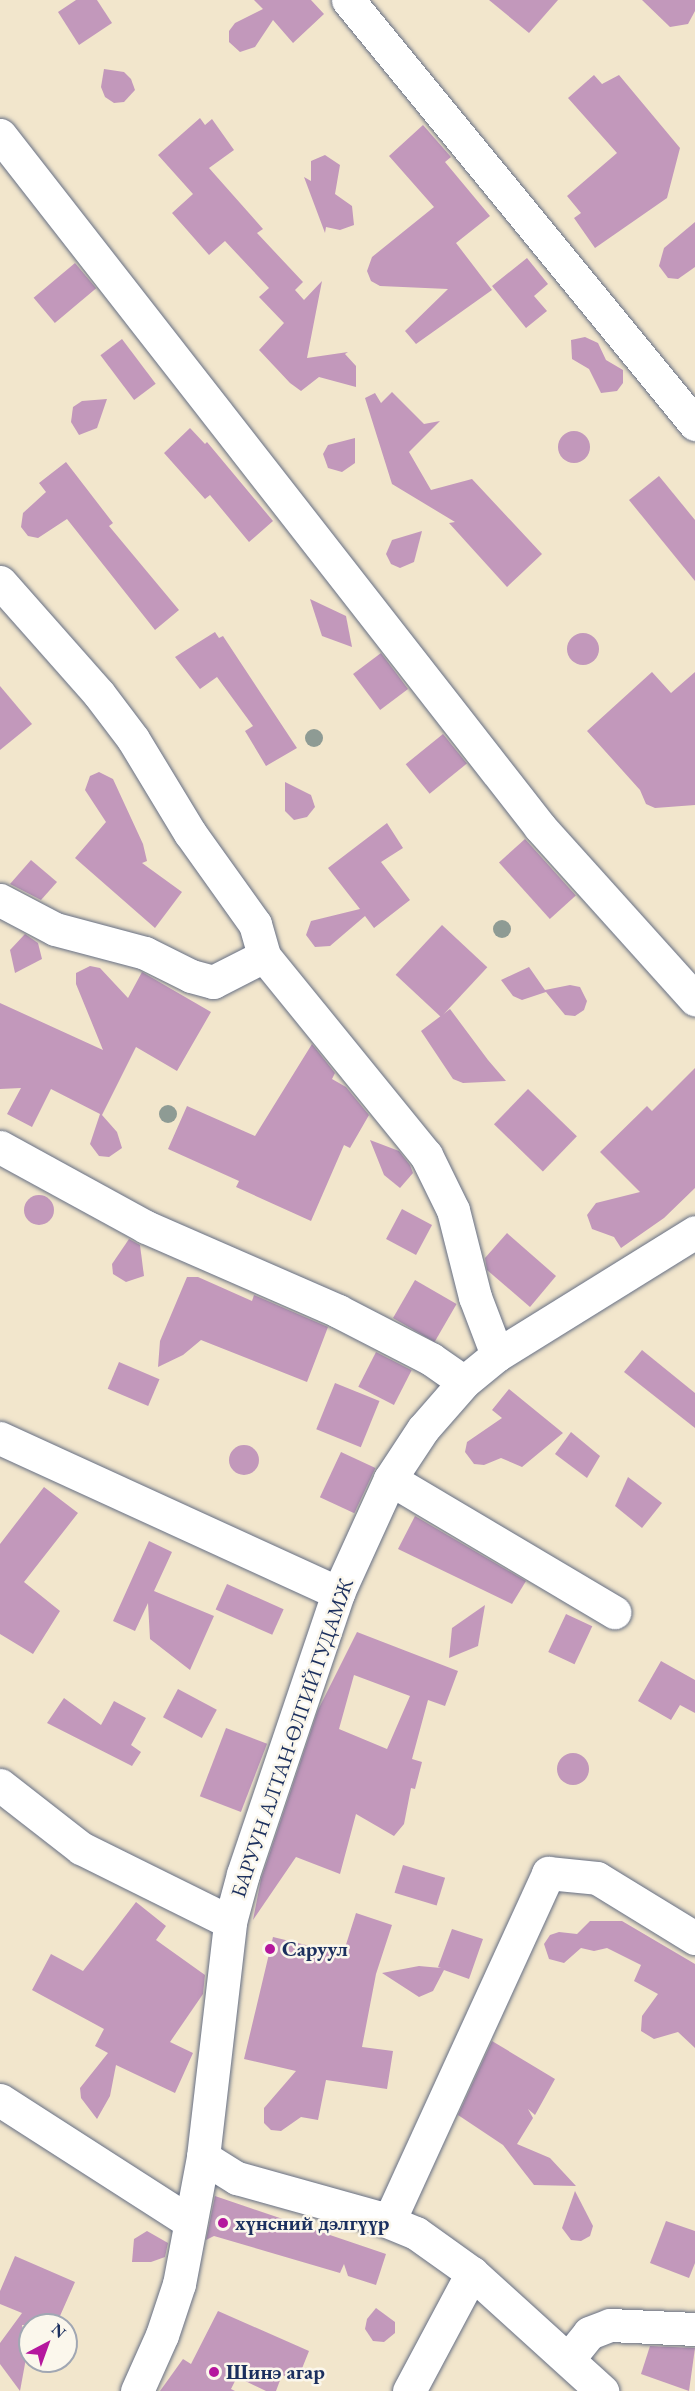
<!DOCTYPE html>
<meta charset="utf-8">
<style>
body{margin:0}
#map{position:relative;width:695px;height:2391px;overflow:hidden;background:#f2e6cc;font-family:"EB Garamond",serif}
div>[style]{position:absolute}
.building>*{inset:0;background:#c298bb;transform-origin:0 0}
.round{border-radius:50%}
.roads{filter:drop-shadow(0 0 2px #666f84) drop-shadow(0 0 2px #666f84)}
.minor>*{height:33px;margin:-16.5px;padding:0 16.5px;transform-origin:16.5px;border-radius:16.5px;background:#fff}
.major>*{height:33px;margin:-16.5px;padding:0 16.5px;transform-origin:16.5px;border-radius:16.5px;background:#fff}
.trees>*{width:18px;height:18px;margin:-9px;border-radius:50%;background:#8e9b94}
.dots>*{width:16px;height:16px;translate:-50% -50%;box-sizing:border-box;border:3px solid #fbf7ec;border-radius:50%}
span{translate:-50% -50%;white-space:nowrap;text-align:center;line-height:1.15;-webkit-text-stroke:5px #fbf7ec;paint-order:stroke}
.street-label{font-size:21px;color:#1b2f5e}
.poi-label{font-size:21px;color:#1b2f5e;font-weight:700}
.left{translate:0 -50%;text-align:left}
.north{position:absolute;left:18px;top:2313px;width:60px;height:60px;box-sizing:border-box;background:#fbf7ec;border:2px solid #a1a7b3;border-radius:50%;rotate:41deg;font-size:16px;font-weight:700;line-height:24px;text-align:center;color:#1b2f5e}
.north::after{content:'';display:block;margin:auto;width:21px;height:27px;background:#b5179e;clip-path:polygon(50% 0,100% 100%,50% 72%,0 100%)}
</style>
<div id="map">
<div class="building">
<i style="clip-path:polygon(76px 0,97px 0,112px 23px,79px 45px,58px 12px)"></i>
<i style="clip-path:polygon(254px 0,311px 0,324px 14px,293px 43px,273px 20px,255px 47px,240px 52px,229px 42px,229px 31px,235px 23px,263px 9px)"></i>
<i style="clip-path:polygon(489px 0,558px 0,529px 33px)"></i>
<i style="clip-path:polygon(642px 0,695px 0,695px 11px,688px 24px,670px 27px)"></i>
<i style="clip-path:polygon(104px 69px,124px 72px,131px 79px,135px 90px,124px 102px,114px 103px,105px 97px,101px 87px)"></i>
<i style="clip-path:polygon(594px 75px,602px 84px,619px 75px,680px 148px,667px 198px,595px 248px,574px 218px,581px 213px,567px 196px,617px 153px,568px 98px)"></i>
<i style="clip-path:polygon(200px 118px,205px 125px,212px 119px,234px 150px,209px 168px,263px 229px,257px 233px,303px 282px,295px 290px,304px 300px,322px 281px,307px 358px,348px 352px,345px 354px,356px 366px,356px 387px,319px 377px,301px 391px,290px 383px,259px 350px,284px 323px,259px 297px,269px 288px,225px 241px,209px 255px,172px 213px,193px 194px,158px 155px)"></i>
<i style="clip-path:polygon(423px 125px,451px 157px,445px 162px,490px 216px,456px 243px,492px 290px,416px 344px,405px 331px,448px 289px,380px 286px,371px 281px,367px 271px,372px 257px,434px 207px,389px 156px)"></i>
<i style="clip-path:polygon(325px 155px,340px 165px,335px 194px,352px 206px,354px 225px,340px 230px,326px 227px,325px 233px,304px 177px,311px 181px,311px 161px)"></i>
<i style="clip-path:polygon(695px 222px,695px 267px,678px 279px,668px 278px,659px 266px,664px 248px)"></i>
<i style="clip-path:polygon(527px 258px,548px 284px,534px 296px,547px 311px,526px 328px,492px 286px)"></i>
<i style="left:75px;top:263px;width:33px;height:54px;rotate:50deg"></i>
<i style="clip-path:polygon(585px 337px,598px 343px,606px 360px,623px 370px,623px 383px,617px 391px,601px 393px,589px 369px,572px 359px,571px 340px)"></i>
<i style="left:122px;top:339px;width:56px;height:27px;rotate:53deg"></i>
<i style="clip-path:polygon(392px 392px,424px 424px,440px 421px,409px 452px,431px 490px,472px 479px,542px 554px,507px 587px,449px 523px,455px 522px,392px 484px,365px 398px,375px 393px,381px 403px)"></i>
<i style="clip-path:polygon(107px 399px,97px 428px,79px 435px,71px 422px,73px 407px,82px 401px)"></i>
<i style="clip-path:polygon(190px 428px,205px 444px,207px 442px,273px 521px,249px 542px,210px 495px,205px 499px,164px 453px)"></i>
<i class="round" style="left:558px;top:431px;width:32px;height:32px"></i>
<i style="clip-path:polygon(355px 438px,355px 463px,342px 472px,328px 468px,323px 454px,328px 445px)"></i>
<i style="clip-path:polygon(66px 462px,113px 523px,109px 526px,179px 610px,155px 630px,67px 519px,38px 538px,28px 536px,21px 527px,23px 513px,46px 492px,39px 483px)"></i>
<i style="clip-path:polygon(659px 476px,695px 520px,695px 581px,629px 500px)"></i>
<i style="clip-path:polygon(422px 531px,414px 562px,400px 568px,391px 564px,386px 554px,392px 540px)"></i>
<i style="clip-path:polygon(310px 599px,346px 616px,352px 647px,322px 636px)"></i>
<i style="clip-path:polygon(215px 632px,219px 638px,223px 636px,297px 748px,266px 766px,245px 731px,253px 726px,217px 677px,200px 689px,175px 657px)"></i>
<i class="round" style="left:567px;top:633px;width:32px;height:32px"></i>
<i style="left:381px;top:653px;width:45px;height:35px;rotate:53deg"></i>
<i style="clip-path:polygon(652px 672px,671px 693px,695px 672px,695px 805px,655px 808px,646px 804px,640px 790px,587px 731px)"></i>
<i style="clip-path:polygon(0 686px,32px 724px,0 750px)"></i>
<i style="left:443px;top:734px;width:38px;height:48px;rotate:51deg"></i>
<i style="clip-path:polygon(99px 772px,113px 779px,143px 844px,147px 861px,142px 863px,182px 892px,155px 928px,75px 858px,106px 822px,85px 790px,90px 776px)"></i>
<i style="clip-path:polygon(285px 782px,311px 795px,315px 807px,307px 817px,294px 820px,285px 811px)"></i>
<i style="clip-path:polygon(387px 823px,403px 848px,381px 862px,410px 900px,374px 928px,365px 916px,330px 946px,315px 947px,306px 935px,311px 921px,360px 909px,328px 868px)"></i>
<i style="left:525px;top:839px;width:76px;height:35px;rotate:48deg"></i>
<i style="clip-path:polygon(31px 860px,57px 882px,41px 900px,10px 884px)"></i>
<i style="left:442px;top:925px;width:62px;height:68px;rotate:43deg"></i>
<i style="clip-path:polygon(25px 934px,38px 943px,42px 959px,15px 973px,10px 950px)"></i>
<i style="clip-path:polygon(90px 966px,100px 968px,128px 998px,142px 972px,211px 1012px,177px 1071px,136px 1047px,102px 1115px,117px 1132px,122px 1148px,109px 1157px,99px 1156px,90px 1144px,100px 1114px,51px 1089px,32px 1127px,7px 1114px,21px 1088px,0 1089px,0 1003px,103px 1050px,76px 984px,76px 973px)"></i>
<i style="clip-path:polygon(529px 967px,545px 990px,570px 985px,580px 987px,587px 1001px,584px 1010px,575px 1016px,565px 1015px,546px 992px,522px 1000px,513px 996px,501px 980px)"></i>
<i style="clip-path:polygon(450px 1009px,488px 1060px,506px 1081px,463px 1083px,453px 1079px,421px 1031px)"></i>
<i style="clip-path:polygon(312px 1044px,335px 1073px,332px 1079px,346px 1087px,369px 1115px,350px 1148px,344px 1145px,311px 1221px,236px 1187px,239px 1181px,168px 1149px,187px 1106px,255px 1136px)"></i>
<i style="clip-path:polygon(695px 1068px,695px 1188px,664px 1218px,621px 1248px,614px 1237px,592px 1229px,587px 1215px,596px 1203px,640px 1192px,600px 1152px,647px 1106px,652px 1111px)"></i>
<i style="left:528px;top:1089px;width:68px;height:49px;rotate:44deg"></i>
<i style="clip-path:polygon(370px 1140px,399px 1151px,410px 1165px,413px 1173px,400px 1188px,384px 1175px)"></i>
<i class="round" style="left:24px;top:1195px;width:30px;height:30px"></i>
<i style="left:402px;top:1209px;width:34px;height:34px;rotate:28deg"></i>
<i style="clip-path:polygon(507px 1233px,556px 1276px,530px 1307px,487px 1270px,485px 1258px)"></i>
<i style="clip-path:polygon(129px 1239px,140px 1245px,144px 1276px,126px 1282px,113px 1274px,112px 1264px)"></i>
<i style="clip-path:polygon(187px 1277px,198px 1277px,252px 1301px,254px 1295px,328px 1327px,307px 1382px,201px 1340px,183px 1355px,158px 1367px,160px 1341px)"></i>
<i style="left:415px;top:1280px;width:48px;height:44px;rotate:30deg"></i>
<i style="clip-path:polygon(642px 1350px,695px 1393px,695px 1428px,624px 1372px)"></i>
<i style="left:376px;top:1352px;width:40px;height:39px;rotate:27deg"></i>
<i style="left:119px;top:1362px;width:44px;height:29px;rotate:23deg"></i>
<i style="left:335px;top:1383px;width:48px;height:50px;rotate:22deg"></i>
<i style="clip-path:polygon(509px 1389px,563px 1433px,522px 1467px,501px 1458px,484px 1465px,474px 1464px,465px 1452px,467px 1442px,502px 1418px,492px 1410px)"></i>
<i style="clip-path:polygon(571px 1432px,600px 1456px,587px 1478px,555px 1454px)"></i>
<i class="round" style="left:229px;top:1445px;width:30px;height:30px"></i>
<i style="left:341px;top:1452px;width:38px;height:50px;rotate:25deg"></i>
<i style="clip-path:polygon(628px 1477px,662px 1503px,642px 1528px,615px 1506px)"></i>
<i style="clip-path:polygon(44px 1487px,78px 1513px,24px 1582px,60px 1611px,33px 1654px,0 1634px,0 1544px)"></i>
<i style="clip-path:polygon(415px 1516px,526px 1581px,512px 1604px,398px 1549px)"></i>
<i style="clip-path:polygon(149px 1541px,172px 1552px,154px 1591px,214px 1616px,190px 1670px,150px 1639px,148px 1603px,135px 1631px,113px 1621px)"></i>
<i style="left:227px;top:1584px;width:62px;height:28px;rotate:24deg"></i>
<i style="clip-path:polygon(485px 1605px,478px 1646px,449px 1658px,452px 1628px)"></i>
<i style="left:566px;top:1614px;width:29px;height:42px;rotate:25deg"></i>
<i style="clip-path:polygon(evenodd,357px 1632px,458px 1671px,445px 1706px,428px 1700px,412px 1759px,422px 1762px,415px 1789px,411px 1788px,404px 1824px,394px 1836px,356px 1814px,340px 1874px,296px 1857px,253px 1920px,261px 1879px,318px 1710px,357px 1632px,354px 1675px,410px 1696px,387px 1749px,339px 1729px,354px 1675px)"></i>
<i style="clip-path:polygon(661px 1661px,695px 1680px,695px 1713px,680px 1705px,671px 1720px,638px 1701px)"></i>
<i style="left:178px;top:1689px;width:44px;height:32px;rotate:28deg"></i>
<i style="clip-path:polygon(64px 1698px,101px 1725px,114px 1701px,146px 1718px,131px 1745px,141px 1752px,132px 1766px,47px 1723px)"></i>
<i style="left:226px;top:1728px;width:44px;height:73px;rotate:21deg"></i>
<i class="round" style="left:557px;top:1753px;width:32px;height:32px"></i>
<i style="left:403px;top:1865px;width:44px;height:29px;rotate:17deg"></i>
<i style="clip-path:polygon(136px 1902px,166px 1926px,156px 1940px,205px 1975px,203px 1994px,170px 2042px,193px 2053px,175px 2093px,116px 2065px,110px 2096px,97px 2119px,81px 2098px,80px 2088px,108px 2053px,95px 2046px,104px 2029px,32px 1990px,51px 1954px,83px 1971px)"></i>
<i style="clip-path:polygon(356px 1913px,392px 1925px,376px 1974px,362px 2047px,393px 2051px,387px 2089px,326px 2080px,318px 2120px,301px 2117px,281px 2131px,271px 2130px,264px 2123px,264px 2108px,296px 2071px,244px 2059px,273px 1937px,343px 1954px)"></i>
<i style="clip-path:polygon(590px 1921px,622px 1921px,695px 1964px,695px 2048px,678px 2032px,654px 2039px,641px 2031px,642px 2016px,658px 1994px,634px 1981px,641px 1965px,607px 1948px,594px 1951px,581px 1948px,564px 1963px,549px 1959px,544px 1944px,550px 1935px,559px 1932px,577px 1934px)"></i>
<i style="clip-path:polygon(452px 1929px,483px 1939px,469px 1979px,444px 1970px,433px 1991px,419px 1997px,382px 1973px,419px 1966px,441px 1968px,438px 1967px)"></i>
<i style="clip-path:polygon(492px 2041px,555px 2079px,535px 2115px,528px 2109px,533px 2118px,517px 2144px,550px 2158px,576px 2186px,534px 2185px,503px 2145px,458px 2115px)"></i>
<i style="clip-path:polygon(575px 2191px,593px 2226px,590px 2236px,581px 2241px,571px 2240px,562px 2228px)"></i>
<i style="clip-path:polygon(215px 2196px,386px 2254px,376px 2285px,348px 2276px,344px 2264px,340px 2273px,214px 2236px,206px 2240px)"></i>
<i style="clip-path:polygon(666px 2221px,695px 2231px,695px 2263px,689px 2278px,650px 2263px)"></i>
<i style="clip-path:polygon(147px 2231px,168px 2243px,165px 2257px,151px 2262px,132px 2262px,134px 2239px)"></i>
<i style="clip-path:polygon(15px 2256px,75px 2282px,56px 2325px,22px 2325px,27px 2353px,20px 2391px,0 2364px,0 2343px,22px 2313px,0 2304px,0 2291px)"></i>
<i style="clip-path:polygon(376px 2308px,395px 2322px,395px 2333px,384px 2342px,373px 2341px,365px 2329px,367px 2319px)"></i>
<i style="clip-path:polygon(218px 2311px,309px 2351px,297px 2381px,282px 2375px,276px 2391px,266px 2391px,237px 2377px,231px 2389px,235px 2391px,160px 2391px,183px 2359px,191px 2364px)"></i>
<i style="clip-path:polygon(650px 2346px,695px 2348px,689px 2391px,641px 2374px)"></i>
</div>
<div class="roads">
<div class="minor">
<i style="left:348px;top:0;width:548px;rotate:50.7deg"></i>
<i style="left:0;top:135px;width:878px;rotate:52.03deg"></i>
<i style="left:540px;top:827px;width:232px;rotate:48deg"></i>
<i style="left:0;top:582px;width:149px;rotate:48.5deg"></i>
<i style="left:99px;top:694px;width:56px;rotate:52.9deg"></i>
<i style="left:133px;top:739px;width:110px;rotate:58.8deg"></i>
<i style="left:190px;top:833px;width:112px;rotate:54.5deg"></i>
<i style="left:255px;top:924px;width:33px;rotate:74deg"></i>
<i style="left:264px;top:956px;width:257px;rotate:50.9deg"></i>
<i style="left:426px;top:1155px;width:61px;rotate:63.9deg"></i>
<i style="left:453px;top:1210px;width:90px;rotate:75.8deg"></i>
<i style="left:475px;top:1297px;width:62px;rotate:69.2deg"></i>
<i style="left:0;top:900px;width:62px;rotate:27.8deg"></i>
<i style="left:55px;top:929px;width:93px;rotate:14.9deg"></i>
<i style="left:145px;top:953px;width:51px;rotate:26.6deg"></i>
<i style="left:191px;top:976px;width:23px;rotate:15deg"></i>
<i style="left:213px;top:982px;width:57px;rotate:-27deg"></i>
<i style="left:0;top:1147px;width:166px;rotate:28.7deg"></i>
<i style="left:146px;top:1227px;width:210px;rotate:23.6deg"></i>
<i style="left:338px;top:1311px;width:105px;rotate:27.3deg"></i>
<i style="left:431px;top:1359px;width:40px;rotate:34.9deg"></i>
<i style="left:0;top:1438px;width:372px;rotate:24.6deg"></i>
<i style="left:390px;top:1479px;width:261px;rotate:30.7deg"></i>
<i style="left:0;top:1785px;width:103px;rotate:37.9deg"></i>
<i style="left:81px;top:1848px;width:166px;rotate:26.4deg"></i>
<i style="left:0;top:2100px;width:226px;rotate:32.7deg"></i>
<i style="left:203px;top:2157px;width:40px;rotate:32deg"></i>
<i style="left:237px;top:2178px;width:145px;rotate:15.6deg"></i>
<i style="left:377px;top:2217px;width:42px;rotate:22.3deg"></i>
<i style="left:416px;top:2233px;width:69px;rotate:35.5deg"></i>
<i style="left:472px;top:2273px;width:176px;rotate:42.2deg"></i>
<i style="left:389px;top:2221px;width:383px;rotate:-65.4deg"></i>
<i style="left:548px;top:1873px;width:49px;rotate:5.8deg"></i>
<i style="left:597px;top:1878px;width:115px;rotate:31.5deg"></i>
<i style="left:569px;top:2358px;width:32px;rotate:-51deg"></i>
<i style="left:589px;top:2333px;width:22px;rotate:-21deg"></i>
<i style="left:610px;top:2325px;width:85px;rotate:2.7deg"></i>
<i style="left:409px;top:2391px;width:134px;rotate:-61.9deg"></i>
</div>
<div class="major">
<i style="left:137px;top:2391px;width:61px;rotate:-65.9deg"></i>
<i style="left:162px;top:2335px;width:54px;rotate:-71.6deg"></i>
<i style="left:179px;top:2284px;width:129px;rotate:-79.3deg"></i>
<i style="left:203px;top:2157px;width:237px;rotate:-83.4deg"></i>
<i style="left:230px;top:1922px;width:50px;rotate:-74.8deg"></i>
<i style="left:243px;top:1874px;width:297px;rotate:-71.3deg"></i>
<i style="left:338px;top:1593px;width:125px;rotate:-65.5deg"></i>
<i style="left:390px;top:1479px;width:60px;rotate:-56.6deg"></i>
<i style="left:423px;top:1429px;width:62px;rotate:-48.9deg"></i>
<i style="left:464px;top:1382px;width:43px;rotate:-39.3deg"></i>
<i style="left:497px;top:1355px;width:233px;rotate:-31.8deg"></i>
</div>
</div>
<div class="trees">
<i style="left:314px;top:738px"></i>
<i style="left:502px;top:929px"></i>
<i style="left:168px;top:1114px"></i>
</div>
<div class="dots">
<i style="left:270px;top:1949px;background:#b5179e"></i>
<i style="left:223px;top:2223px;background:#b5179e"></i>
<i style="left:214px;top:2372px;background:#b5179e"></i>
</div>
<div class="street-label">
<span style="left:292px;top:1738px;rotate:-71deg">БАРУУН АЛТАН-ӨЛГИЙ ГУДАМЖ</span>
</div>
<div class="poi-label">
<span class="left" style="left:282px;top:1949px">Саруул</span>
<span class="left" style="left:235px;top:2223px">хүнсний дэлгүүр</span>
<span class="left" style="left:226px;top:2372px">Шинэ агар</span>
</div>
<div class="north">N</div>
</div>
